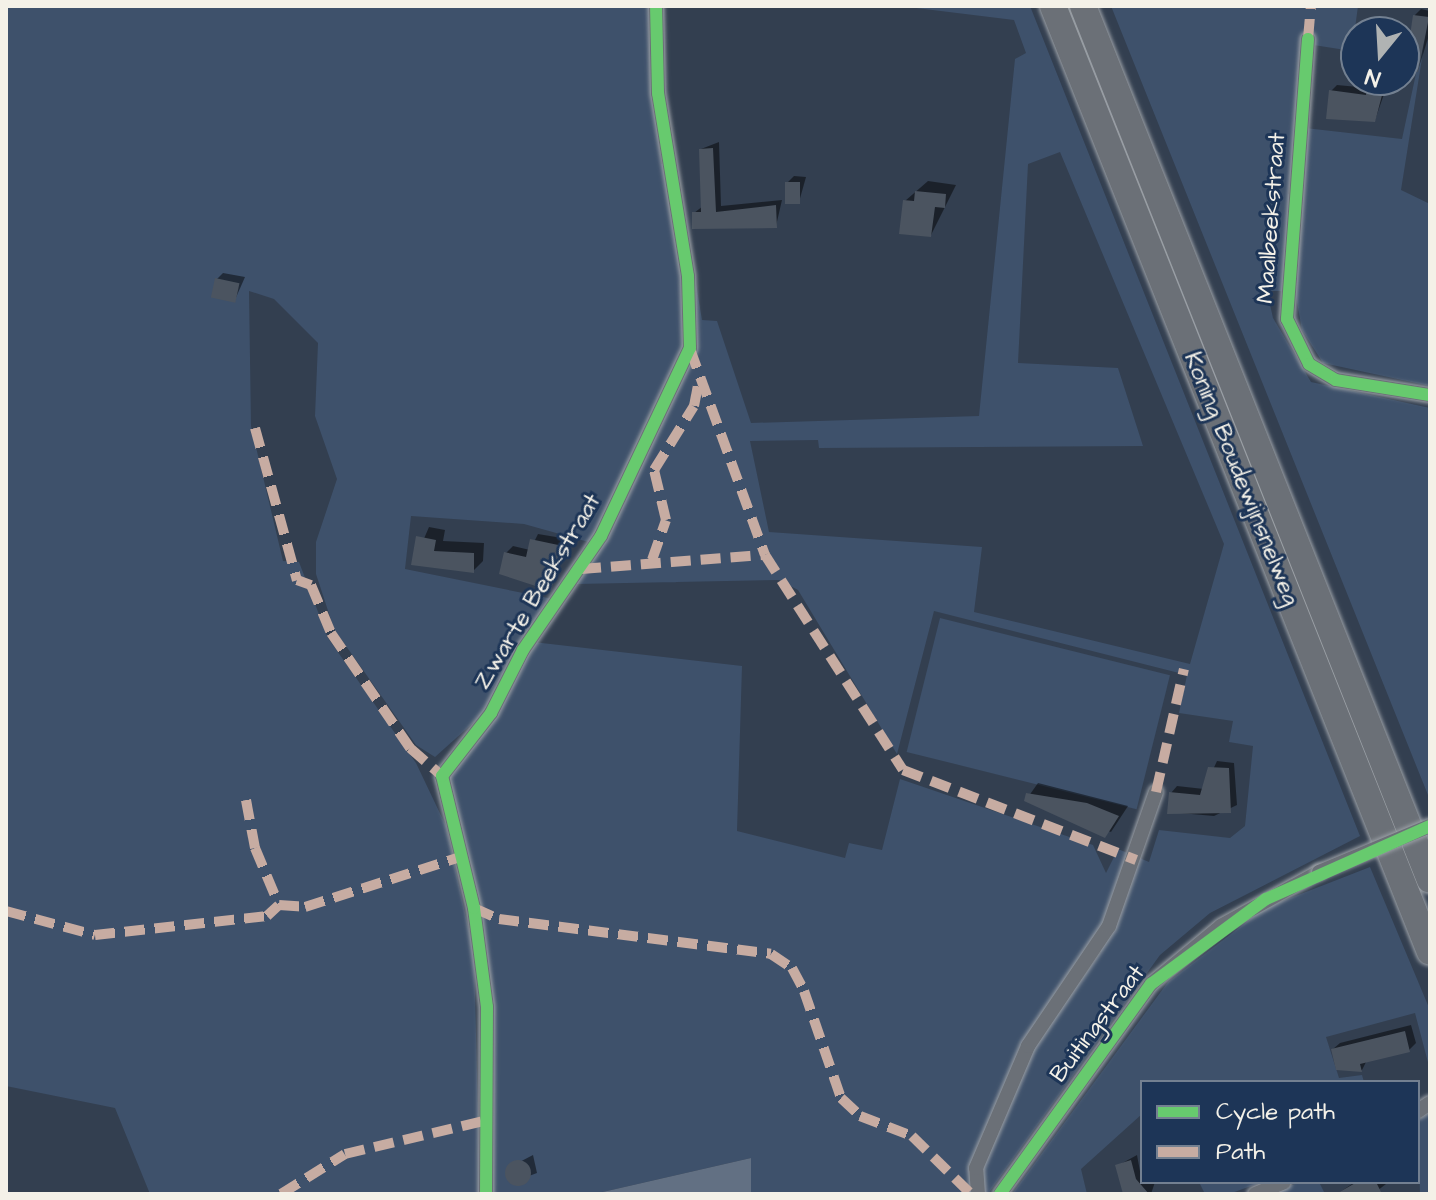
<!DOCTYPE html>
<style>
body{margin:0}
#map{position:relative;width:1436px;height:1200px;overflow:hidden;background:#333f50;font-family:"Architects Daughter",sans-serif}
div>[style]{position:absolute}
.green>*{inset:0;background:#3e516b;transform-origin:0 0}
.water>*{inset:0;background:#627083}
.shadow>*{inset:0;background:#0007}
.building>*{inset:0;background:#4b5460;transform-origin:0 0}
.round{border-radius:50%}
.roads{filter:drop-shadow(0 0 2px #9ba0a6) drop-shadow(0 0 2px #9ba0a6)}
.minor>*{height:14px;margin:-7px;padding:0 7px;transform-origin:7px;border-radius:7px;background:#6b7077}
.motorway>*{height:26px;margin:-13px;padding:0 13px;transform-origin:13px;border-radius:13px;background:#6b7077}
.bridges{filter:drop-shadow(0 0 2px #9ba0a6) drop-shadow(0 0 2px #9ba0a6)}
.minor-bridge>*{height:14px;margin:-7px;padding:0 7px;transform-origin:7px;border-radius:7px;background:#6b7077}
.quiet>*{height:10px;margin-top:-5px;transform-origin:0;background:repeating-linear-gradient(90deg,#c7aca2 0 20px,transparent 0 30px)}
.cycleway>*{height:12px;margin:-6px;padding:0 6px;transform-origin:6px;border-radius:6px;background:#67ca6e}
span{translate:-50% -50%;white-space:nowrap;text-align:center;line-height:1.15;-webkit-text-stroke:6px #1d3557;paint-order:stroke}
.street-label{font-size:24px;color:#f4f1e8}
.frame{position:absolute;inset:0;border:8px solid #f4f1e8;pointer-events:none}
.legend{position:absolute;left:1140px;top:1080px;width:280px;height:104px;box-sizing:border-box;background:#1d3557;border:2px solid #738091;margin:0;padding:10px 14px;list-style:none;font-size:24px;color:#f4f1e8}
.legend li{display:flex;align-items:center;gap:16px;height:40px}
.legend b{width:40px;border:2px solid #738091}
.north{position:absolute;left:1340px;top:16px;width:80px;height:80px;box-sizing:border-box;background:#1d3557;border:2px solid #738091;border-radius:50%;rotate:198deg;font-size:22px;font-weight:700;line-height:32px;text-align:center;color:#f4f1e8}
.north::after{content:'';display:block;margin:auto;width:28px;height:36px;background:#b0b3b3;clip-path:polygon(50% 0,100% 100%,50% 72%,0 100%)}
</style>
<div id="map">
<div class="green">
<i style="clip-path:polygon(evenodd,6px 6px,664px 6px,665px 107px,655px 107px,661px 164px,676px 161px,702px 320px,717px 321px,751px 423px,979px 416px,1015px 59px,1026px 53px,1014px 20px,900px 6px,1030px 6px,1360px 836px,1210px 913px,1160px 955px,988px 1194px,751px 1194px,751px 1158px,594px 1194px,493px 1194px,493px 1006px,447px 783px,450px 767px,533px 642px,742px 666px,737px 831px,845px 858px,849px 843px,882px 850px,900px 779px,1093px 845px,1106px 873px,1118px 849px,1149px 862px,1159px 830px,1230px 838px,1245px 826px,1253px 746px,1229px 742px,1233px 721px,1179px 713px,1187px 675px,934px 611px,897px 754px,798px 590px,779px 580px,576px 584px,625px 503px,690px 360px,592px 543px,524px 524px,411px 516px,405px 569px,553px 599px,483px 714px,435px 757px,416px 745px,334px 629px,316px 574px,316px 542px,337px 479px,315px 416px,318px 343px,274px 299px,249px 291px,251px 426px,283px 561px,299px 562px,328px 638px,416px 763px,446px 826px,474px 954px,480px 1194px,150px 1194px,115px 1108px,6px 1086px,6px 6px,1060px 152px,1224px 544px,1190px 664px,974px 612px,982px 547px,769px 532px,750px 441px,818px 440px,819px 448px,1143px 446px,1118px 368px,1018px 363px,1028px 164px,1060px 152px,6px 6px,1093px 943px,1101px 952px,1058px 1013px,1093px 943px)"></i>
<i style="clip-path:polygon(1111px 6px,1358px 6px,1352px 51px,1307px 44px,1288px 194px,1296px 196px,1305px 128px,1402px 139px,1430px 8px,1401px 190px,1430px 204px,1430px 386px,1323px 363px,1302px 330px,1295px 291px,1267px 291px,1273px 318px,1311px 382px,1430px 408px,1430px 800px)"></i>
<i style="left:940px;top:618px;width:237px;height:138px;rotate:14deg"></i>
<i style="clip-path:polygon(1370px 867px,1430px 1010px,1430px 1070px,1415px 1013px,1326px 1037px,1339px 1078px,1362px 1075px,1364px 1082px,1142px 1082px,1142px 1114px,1081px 1169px,1087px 1194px,1012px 1194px,1168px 982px,1265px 908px)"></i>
<i style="clip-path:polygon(1430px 1113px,1430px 1194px,1420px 1194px,1418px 1120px)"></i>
<i style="clip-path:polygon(1199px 1182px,1262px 1182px,1229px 1194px,1205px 1194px)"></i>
<i style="clip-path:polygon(1300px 1182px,1319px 1182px,1325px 1194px,1272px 1193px)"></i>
</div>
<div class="water">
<i style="clip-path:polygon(751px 1158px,751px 1194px,594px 1194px)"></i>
</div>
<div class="shadow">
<i style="clip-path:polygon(1421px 9px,1430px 11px,1430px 32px,1418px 70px,1415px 15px)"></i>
<i style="clip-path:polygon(1370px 80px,1389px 80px,1375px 120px,1331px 91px,1337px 85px,1369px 88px)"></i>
<i style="clip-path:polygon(719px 142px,721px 206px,782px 200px,776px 226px,694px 213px,703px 206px,701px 149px)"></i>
<i style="clip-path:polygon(794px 176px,806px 177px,799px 202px,787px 183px)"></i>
<i style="clip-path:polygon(928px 181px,956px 185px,931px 235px,905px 201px)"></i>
<i style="clip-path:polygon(223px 273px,245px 277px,234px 302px,217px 279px)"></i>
<i style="clip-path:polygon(429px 527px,445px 530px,443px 541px,484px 543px,483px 561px,473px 571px,413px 564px)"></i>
<i style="clip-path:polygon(538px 534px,568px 539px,551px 589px,506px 553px,513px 546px,530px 550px)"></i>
<i style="clip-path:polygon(1217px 761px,1234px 763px,1237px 805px,1214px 816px,1169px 812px,1171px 793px,1177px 786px,1204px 789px)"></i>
<i style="clip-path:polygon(1038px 783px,1128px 806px,1111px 832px,1026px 800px)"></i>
<i style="clip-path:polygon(1411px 1025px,1416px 1043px,1409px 1050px,1367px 1060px,1362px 1070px,1338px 1068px,1333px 1049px,1340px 1043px)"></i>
<i style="clip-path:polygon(533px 1155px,537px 1173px,510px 1183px,506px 1169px)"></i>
<i style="clip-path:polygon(1137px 1155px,1142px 1182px,1155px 1182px,1151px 1194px,1125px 1194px,1117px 1166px)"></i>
<i style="clip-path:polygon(1355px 1182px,1385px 1182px,1386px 1184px,1373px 1194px,1337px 1194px)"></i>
</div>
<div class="building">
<i style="clip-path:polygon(1413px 15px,1429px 17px,1418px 72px,1405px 70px)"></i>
<i style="clip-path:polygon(1368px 80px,1386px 80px,1375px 122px,1326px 119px,1329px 90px,1366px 95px)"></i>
<i style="clip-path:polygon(713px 148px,716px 212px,776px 205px,777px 228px,692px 229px,692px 212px,701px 212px,699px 149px)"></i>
<i style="left:785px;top:182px;width:15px;height:22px"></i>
<i style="clip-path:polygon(915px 191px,946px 194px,945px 208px,935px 207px,931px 237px,899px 234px,903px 200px,914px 201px)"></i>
<i style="left:215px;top:278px;width:25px;height:20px;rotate:12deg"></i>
<i style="clip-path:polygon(416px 536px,436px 540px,434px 551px,474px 553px,474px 573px,411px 565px)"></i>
<i style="clip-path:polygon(530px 539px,563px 546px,551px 591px,499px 574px,504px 552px,526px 557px)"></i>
<i style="clip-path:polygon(1208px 767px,1229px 768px,1231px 813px,1167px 814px,1169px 792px,1200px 795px)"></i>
<i style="clip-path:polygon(1026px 793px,1087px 803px,1119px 816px,1105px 838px,1024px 801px)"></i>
<i style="clip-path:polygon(1405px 1031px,1410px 1052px,1360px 1064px,1362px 1072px,1336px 1070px,1331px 1049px)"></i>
<i style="clip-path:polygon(1131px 1160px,1136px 1179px,1149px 1194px,1123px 1194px,1115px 1165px)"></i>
<i class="round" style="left:505px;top:1160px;width:26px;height:26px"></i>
<i style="clip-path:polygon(1357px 1182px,1376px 1182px,1382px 1194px,1336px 1194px)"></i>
</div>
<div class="roads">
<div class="minor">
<i style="left:1308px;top:39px;width:281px;rotate:94.3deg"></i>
<i style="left:1287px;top:319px;width:50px;rotate:63.9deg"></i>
<i style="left:1309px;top:364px;width:31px;rotate:31deg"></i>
<i style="left:1336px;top:380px;width:95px;rotate:9.1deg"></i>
<i style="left:1418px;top:1111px;width:14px;rotate:-34deg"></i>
<i style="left:486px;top:1194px;width:187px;rotate:-89.7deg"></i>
<i style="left:487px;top:1007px;width:100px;rotate:-97.5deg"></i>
<i style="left:474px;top:908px;width:136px;rotate:-103.6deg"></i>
<i style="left:442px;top:776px;width:80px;rotate:-52.1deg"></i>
<i style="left:491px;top:713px;width:71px;rotate:-63.1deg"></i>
<i style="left:523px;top:650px;width:138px;rotate:-55.6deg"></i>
<i style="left:601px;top:536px;width:208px;rotate:-64.7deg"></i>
<i style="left:690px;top:348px;width:72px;rotate:-91.6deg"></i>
<i style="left:688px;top:276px;width:185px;rotate:-99.3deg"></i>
<i style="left:658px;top:93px;width:87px;rotate:-91.3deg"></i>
<i style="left:978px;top:1194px;width:26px;rotate:-94deg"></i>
<i style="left:976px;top:1168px;width:133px;rotate:-66.9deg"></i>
<i style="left:1028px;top:1046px;width:145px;rotate:-56deg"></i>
<i style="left:1109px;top:926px;width:142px;rotate:-70.7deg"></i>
<i style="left:1000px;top:1194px;width:259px;rotate:-54.3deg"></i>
<i style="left:1151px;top:984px;width:91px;rotate:-39.6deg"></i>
<i style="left:1221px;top:926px;width:112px;rotate:-28.9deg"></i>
<i style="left:1255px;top:1194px;width:31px;rotate:-22deg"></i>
</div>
<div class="motorway">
<i style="left:1053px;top:6px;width:1018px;rotate:68.27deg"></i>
<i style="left:1083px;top:6px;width:940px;rotate:68.35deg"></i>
</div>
</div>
<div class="bridges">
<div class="minor-bridge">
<i style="left:1319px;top:872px;width:120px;rotate:-22.5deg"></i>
</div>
</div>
<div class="quiet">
<i style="left:1308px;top:39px;width:33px;rotate:-85deg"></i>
<i style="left:690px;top:349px;width:219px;rotate:70deg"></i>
<i style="left:765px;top:555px;width:255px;rotate:57.3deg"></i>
<i style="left:903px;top:770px;width:250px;rotate:21.1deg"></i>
<i style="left:255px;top:428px;width:158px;rotate:74.6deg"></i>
<i style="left:297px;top:580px;width:15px;rotate:20deg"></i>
<i style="left:311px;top:585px;width:52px;rotate:67.4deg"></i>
<i style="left:331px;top:633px;width:140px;rotate:55.5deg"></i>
<i style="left:410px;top:748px;width:43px;rotate:41.2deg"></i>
<i style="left:652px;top:560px;width:42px;rotate:-70.7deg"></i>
<i style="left:666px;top:520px;width:51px;rotate:-103.5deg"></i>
<i style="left:654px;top:470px;width:75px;rotate:-58deg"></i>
<i style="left:694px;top:406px;width:25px;rotate:-79deg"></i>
<i style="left:581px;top:569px;width:185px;rotate:-4.4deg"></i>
<i style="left:1156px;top:792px;width:126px;rotate:-77.2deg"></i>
<i style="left:246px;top:800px;width:49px;rotate:79.4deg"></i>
<i style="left:255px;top:848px;width:62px;rotate:67.2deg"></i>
<i style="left:279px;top:905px;width:26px;rotate:4deg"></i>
<i style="left:305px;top:907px;width:163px;rotate:-17.9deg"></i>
<i style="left:474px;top:908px;width:27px;rotate:24deg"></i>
<i style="left:499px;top:919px;width:274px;rotate:7.3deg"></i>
<i style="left:771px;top:954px;width:25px;rotate:34deg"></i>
<i style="left:792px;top:968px;width:26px;rotate:62deg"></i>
<i style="left:804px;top:991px;width:113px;rotate:70.9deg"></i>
<i style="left:841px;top:1098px;width:26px;rotate:43deg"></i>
<i style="left:860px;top:1116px;width:56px;rotate:21deg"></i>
<i style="left:912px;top:1136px;width:83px;rotate:44.5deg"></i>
<i style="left:6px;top:911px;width:92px;rotate:15.1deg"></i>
<i style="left:95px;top:935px;width:173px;rotate:-6.3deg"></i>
<i style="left:267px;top:916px;width:16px;rotate:-43deg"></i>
<i style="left:281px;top:1194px;width:75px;rotate:-32deg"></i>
<i style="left:345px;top:1154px;width:143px;rotate:-13.4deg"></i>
</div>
<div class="cycleway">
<i style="left:1308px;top:39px;width:281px;rotate:94.3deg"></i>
<i style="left:1287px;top:319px;width:50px;rotate:63.9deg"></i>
<i style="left:1309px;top:364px;width:31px;rotate:31deg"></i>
<i style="left:1336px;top:380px;width:95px;rotate:9.1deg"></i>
<i style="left:486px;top:1194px;width:187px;rotate:-89.7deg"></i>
<i style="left:487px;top:1007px;width:100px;rotate:-97.5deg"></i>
<i style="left:474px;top:908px;width:136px;rotate:-103.6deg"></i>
<i style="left:442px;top:776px;width:80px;rotate:-52.1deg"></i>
<i style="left:491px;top:713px;width:71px;rotate:-63.1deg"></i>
<i style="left:523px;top:650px;width:138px;rotate:-55.6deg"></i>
<i style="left:601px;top:536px;width:208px;rotate:-64.7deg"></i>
<i style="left:690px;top:348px;width:72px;rotate:-91.6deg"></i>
<i style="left:688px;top:276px;width:185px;rotate:-99.3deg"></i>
<i style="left:658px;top:93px;width:87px;rotate:-91.3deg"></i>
<i style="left:1000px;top:1194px;width:259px;rotate:-54.3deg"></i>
<i style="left:1151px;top:984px;width:143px;rotate:-36.5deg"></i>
<i style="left:1266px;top:899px;width:180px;rotate:-24deg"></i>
</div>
<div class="street-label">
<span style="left:1272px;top:218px;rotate:-86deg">Maalbeekstraat</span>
<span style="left:1241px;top:479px;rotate:68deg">Koning Boudewijnsnelweg</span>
<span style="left:538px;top:592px;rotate:-59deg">Zwarte Beekstraat</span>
<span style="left:1098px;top:1024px;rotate:-53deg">Buitingstraat</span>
</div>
<div class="frame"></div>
<ul class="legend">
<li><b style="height:10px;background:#67ca6e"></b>Cycle path</li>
<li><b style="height:10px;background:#c7aca2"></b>Path</li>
</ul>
<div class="north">N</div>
</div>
